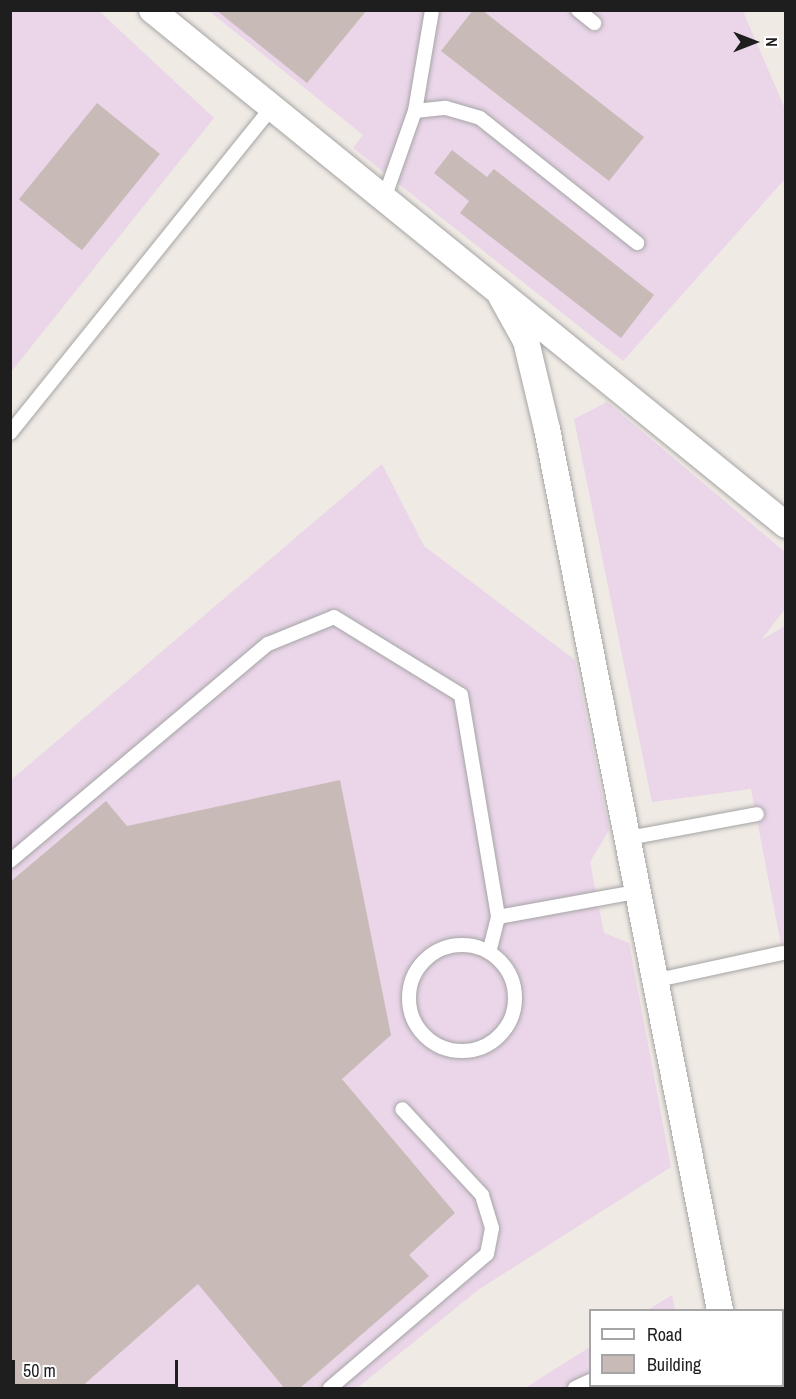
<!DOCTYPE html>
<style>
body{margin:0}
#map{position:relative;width:796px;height:1399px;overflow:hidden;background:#f0eae4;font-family:"Archivo Narrow",sans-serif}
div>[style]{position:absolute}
.industrial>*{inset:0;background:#ead5e9}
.building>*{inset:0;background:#c8bbb7;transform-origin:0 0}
.roads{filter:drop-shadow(0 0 2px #a5a5a5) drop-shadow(0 0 2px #a5a5a5)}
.service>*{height:14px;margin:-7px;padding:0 7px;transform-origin:7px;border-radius:7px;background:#fff}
.service>.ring{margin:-7px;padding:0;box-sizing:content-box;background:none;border:14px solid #fff;border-radius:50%}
.minor>*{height:26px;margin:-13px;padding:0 13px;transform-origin:13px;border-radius:13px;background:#fff}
span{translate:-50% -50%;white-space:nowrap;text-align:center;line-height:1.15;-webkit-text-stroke:4.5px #fff;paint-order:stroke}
.frame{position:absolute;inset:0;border:12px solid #1e1e1e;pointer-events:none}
.legend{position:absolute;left:589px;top:1309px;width:195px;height:78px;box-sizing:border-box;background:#fff;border:2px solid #a5a5a5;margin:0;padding:8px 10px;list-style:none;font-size:18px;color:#1e1e1e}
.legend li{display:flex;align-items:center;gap:12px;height:30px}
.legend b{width:30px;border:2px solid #a5a5a5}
.north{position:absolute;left:724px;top:12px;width:60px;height:60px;-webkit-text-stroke:4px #fff;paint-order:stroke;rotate:90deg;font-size:16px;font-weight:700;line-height:24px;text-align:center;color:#1e1e1e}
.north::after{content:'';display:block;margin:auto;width:21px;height:27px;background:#1e1e1e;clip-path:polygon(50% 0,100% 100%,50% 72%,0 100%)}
.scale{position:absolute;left:12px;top:1360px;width:166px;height:27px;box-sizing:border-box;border:3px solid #1e1e1e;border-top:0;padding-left:8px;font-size:18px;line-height:21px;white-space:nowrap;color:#1e1e1e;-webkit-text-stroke:4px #fff;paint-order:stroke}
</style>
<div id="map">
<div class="industrial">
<i style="clip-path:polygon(11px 11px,99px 11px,214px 118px,11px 372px)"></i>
<i style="clip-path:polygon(209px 11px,743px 11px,785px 109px,785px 179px,623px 361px,353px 148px,363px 135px)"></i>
<i style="clip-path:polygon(607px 402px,785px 552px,785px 609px,761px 640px,785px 626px,785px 965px,751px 789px,652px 802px,574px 419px)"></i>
<i style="clip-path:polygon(382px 464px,424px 546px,575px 660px,609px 830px,590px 862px,604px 933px,629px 943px,671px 1167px,478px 1290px,357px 1388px,11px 1388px,10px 781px)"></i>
<i style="clip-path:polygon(672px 1295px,675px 1310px,648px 1310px)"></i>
<i style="clip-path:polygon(590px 1347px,590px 1386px,691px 1388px,525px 1388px)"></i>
</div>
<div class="building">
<i style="clip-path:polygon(216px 10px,367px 10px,307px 83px)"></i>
<i style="clip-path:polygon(473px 10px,482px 10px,644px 137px,609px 181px,441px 51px)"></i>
<i style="left:97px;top:103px;width:81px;height:124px;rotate:39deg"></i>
<i style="clip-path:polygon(452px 150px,487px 177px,494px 169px,654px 295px,621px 338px,460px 213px,469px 201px,434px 173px)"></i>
<i style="clip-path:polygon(340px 780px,391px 1035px,342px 1079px,455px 1213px,409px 1255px,429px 1276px,299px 1389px,285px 1389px,198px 1284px,79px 1389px,10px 1389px,10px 882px,106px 801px,127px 826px)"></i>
</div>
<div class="roads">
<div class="service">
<i style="left:578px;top:10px;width:21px;rotate:39deg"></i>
<i style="left:415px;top:111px;width:31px;rotate:-6deg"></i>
<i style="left:446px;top:108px;width:35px;rotate:16deg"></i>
<i style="left:480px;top:118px;width:201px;rotate:38.5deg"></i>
<i style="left:385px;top:196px;width:90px;rotate:-70.6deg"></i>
<i style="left:415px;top:111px;width:102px;rotate:-80.4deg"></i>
<i style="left:10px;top:433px;width:420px;rotate:-51.2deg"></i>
<i style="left:628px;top:838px;width:131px;rotate:-10.5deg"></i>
<i style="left:10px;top:861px;width:337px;rotate:-40.1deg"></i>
<i style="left:268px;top:644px;width:71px;rotate:-22.2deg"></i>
<i style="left:334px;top:617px;width:149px;rotate:31.6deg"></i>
<i style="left:461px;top:695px;width:225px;rotate:80.5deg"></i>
<i style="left:498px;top:917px;width:36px;rotate:104deg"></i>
<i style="left:498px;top:917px;width:139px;rotate:-10.3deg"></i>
<i class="ring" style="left:409px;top:945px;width:92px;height:92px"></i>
<i style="left:653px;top:981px;width:133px;rotate:-12.2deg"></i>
<i style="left:782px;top:1373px;width:4px;rotate:-14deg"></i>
<i style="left:633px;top:1386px;width:2px;rotate:90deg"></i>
<i style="left:330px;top:1388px;width:206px;rotate:-40.5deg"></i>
<i style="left:487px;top:1254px;width:26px;rotate:-79deg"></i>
<i style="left:492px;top:1228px;width:34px;rotate:-107deg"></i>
<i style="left:482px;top:1195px;width:117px;rotate:-132.9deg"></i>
<i style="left:575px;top:1388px;width:17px;rotate:-25deg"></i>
</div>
<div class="minor">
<i style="left:152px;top:10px;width:817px;rotate:39.09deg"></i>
<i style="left:501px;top:296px;width:51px;rotate:60.9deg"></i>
<i style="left:526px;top:341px;width:90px;rotate:76.6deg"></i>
<i style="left:547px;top:429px;width:898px;rotate:78.89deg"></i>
<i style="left:736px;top:1386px;width:2px;rotate:63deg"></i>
</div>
</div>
<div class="frame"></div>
<ul class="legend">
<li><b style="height:8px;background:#fff"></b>Road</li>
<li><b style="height:16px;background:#c8bbb7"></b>Building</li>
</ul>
<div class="north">N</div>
<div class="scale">50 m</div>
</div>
